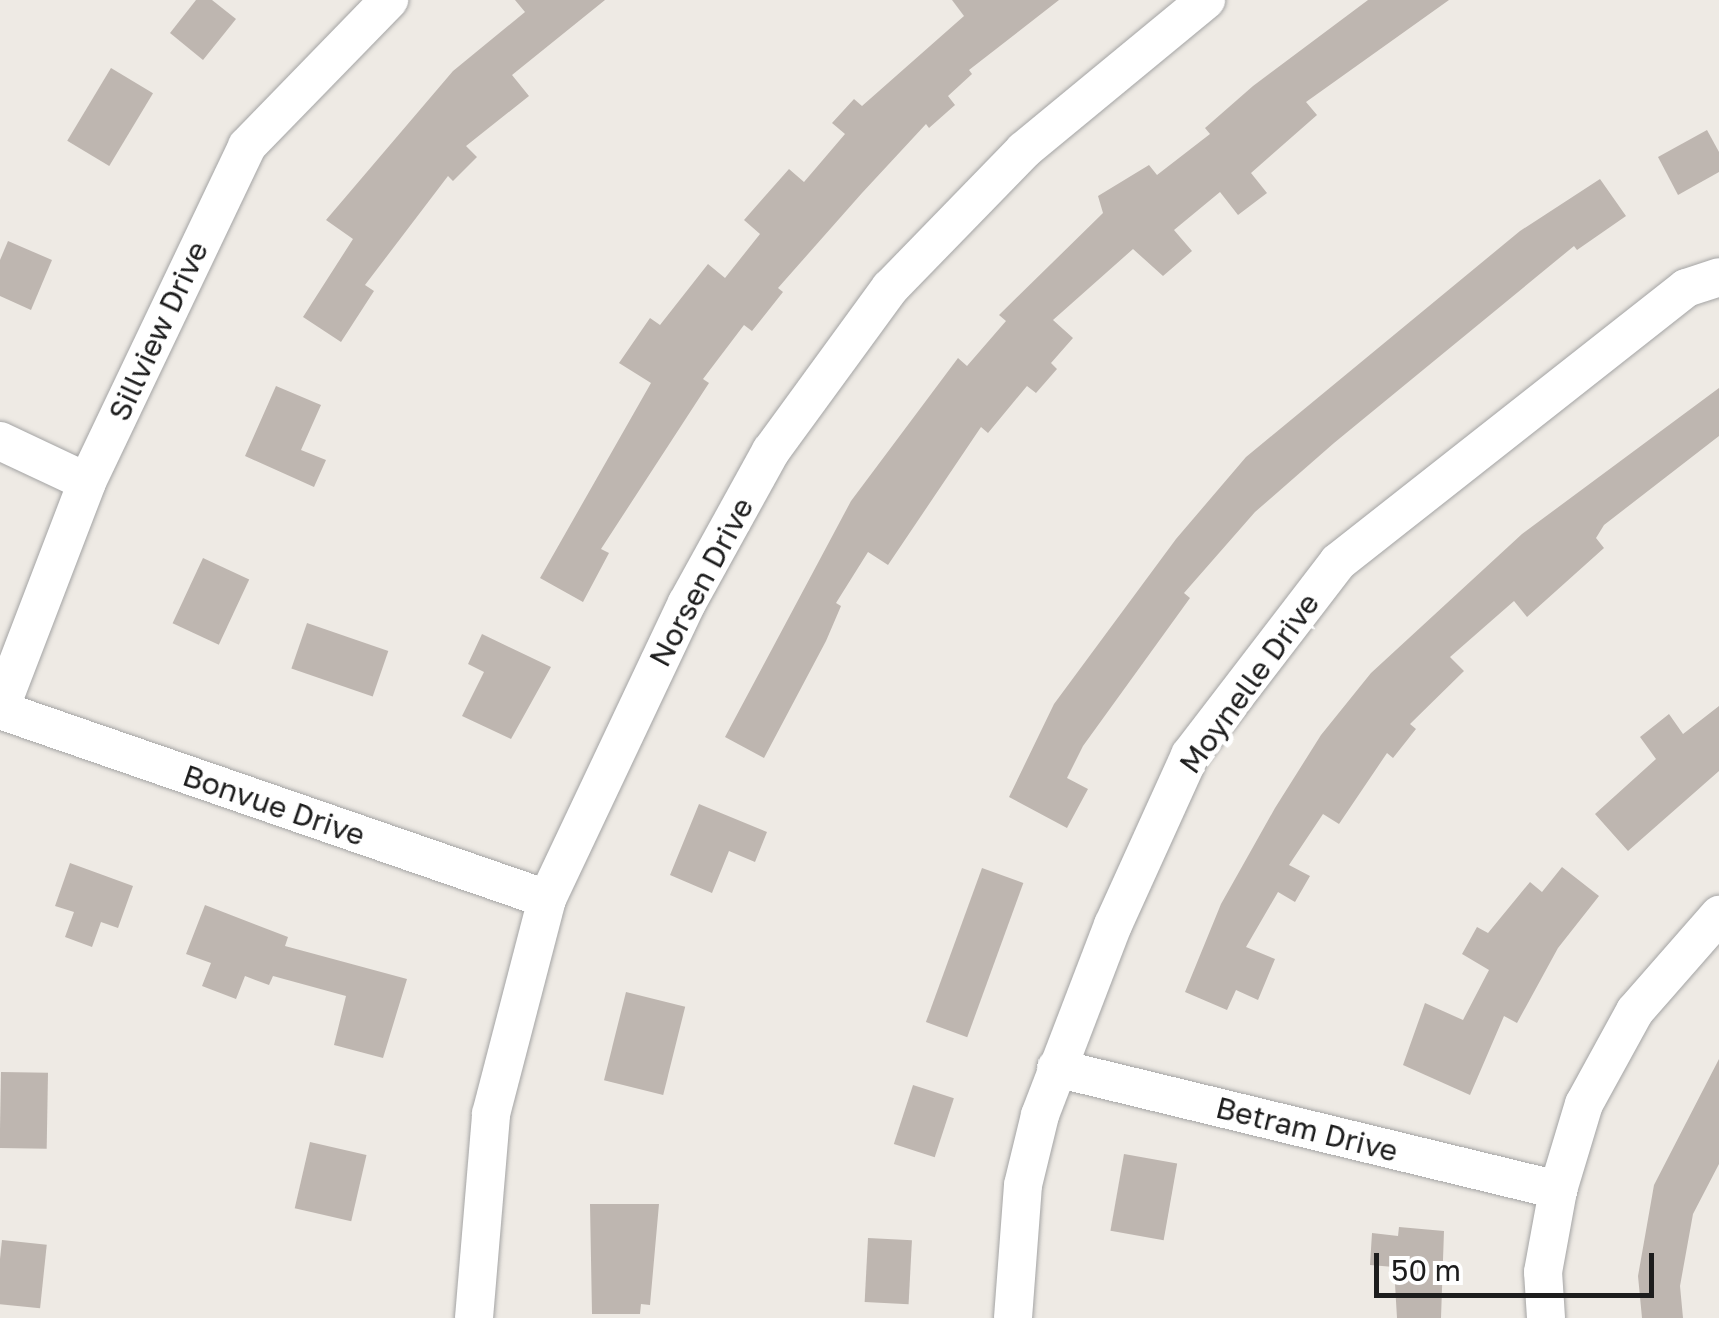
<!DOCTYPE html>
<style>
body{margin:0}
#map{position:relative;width:1719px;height:1318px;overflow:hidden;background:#eeeae4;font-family:"Golos Text",sans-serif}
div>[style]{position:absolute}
.building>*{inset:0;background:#beb6b0;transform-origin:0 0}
.roads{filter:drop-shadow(0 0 2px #a4a4a4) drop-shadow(0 0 2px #a4a4a4)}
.street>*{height:38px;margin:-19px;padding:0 19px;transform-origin:19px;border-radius:19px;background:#fff}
span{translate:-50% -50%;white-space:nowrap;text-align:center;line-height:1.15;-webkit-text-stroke:10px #fff;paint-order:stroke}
.street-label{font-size:30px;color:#1d1d1d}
.scale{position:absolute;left:1374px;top:1253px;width:280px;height:45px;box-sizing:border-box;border:5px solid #1d1d1d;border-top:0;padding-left:12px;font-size:30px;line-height:35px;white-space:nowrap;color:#1d1d1d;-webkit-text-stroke:8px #fff;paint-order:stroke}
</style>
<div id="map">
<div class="building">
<i style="clip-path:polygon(196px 0,212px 0,236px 19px,203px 60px,170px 33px)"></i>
<i style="clip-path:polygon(515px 0,605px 0,512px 75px,529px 96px,466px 146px,477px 157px,453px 181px,448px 176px,365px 285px,374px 291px,341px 342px,303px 317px,353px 239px,326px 220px,453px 71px,525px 12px)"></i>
<i style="clip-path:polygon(952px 0,1059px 0,969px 70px,972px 74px,948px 96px,955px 105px,929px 128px,926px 124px,862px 193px,778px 288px,783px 292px,752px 331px,744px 325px,703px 379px,709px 383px,601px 549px,609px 553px,583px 602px,540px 578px,651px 383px,619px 363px,650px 318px,660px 325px,708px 264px,725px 278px,760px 234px,744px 220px,789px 169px,804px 182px,845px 134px,832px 123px,854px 99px,862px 106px,964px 16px)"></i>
<i style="clip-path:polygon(1368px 0,1449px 0,1306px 102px,1317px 115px,1251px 173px,1267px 193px,1238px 215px,1220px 192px,1174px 230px,1192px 251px,1163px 276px,1133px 249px,1053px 320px,1073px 338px,1051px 363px,1057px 369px,1036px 393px,1027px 386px,988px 433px,981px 427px,888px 565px,868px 552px,836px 603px,841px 606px,826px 641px,764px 758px,725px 737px,851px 501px,958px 358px,967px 366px,1006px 321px,999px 315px,1103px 213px,1098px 196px,1149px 165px,1157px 175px,1210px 134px,1205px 128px,1253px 86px)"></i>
<i style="left:111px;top:68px;width:49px;height:85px;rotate:31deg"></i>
<i style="clip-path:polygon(1707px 130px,1719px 152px,1719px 172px,1678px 195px,1658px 157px)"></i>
<i style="clip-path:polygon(1600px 179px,1626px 216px,1577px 250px,1574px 246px,1334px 443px,1255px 512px,1184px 593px,1190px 598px,1083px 746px,1067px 778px,1088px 789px,1067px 828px,1009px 797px,1054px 704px,1176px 539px,1246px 457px,1520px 231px)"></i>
<i style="clip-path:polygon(8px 241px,52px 260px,31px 310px,0 296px,0 260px)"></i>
<i style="clip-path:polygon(276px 386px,321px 405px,301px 450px,326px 460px,314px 487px,245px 456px)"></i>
<i style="clip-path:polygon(1719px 388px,1719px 436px,1604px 525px,1596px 538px,1604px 548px,1527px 617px,1514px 601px,1450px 657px,1464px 671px,1410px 724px,1416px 729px,1393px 758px,1387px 753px,1339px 824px,1323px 814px,1289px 865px,1310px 876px,1295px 902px,1278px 892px,1246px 947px,1275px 959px,1258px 1000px,1236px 990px,1227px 1010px,1185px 992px,1221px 904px,1275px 808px,1321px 735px,1371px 673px,1522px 534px)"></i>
<i style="left:203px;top:558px;width:51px;height:72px;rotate:25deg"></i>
<i style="left:307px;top:623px;width:86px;height:48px;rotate:19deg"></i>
<i style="clip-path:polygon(482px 634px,551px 667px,511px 739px,462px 716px,484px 672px,468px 664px)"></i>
<i style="clip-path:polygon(1719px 706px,1719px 771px,1628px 851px,1595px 814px,1656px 759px,1640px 737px,1669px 714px,1683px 734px)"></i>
<i style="clip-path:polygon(699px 804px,767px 832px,755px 862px,729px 851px,712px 893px,670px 875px)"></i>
<i style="clip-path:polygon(70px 863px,133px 886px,118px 928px,101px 922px,92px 947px,65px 937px,74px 912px,55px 906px)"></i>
<i style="clip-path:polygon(1562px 867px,1599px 896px,1558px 948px,1517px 1023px,1504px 1016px,1470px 1095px,1403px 1065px,1425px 1003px,1463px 1020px,1489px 970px,1462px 954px,1477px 927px,1488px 933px,1530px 882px,1542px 892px)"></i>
<i style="left:982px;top:868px;width:44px;height:164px;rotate:20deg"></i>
<i style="clip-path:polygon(205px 905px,288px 937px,285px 946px,407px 979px,383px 1058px,334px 1045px,346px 996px,273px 976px,269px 985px,245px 976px,236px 999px,202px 986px,211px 963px,186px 954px)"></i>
<i style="left:626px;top:992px;width:61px;height:91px;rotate:14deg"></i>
<i style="clip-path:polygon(1719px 1059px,1719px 1164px,1693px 1214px,1680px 1286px,1683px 1318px,1642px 1318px,1638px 1276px,1654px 1185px)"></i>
<i style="left:1px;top:1072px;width:47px;height:76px;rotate:1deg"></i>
<i style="left:913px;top:1085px;width:43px;height:62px;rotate:18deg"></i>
<i style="left:310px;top:1142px;width:58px;height:68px;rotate:13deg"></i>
<i style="left:1124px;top:1154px;width:54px;height:78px;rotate:10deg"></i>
<i style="clip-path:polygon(590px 1204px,659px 1204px,650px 1305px,641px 1304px,640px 1314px,592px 1314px)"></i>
<i style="clip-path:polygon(1399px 1227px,1444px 1231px,1441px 1318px,1397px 1318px,1394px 1267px,1370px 1265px,1372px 1233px,1398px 1236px)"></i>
<i style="left:868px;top:1238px;width:44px;height:64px;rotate:3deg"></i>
<i style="left:2px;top:1240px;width:45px;height:64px;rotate:6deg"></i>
</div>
<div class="roads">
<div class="street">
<i style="left:0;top:441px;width:96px;rotate:25.2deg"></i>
<i style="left:0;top:709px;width:243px;rotate:-69deg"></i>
<i style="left:87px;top:482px;width:372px;rotate:-64.5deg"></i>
<i style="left:247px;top:146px;width:204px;rotate:-45.8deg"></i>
<i style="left:0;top:710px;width:579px;rotate:19.06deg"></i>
<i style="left:1056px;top:1068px;width:517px;rotate:13.66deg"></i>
<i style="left:474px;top:1318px;width:205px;rotate:-85.2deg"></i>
<i style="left:491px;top:1114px;width:222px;rotate:-75.4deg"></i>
<i style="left:547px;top:899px;width:327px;rotate:-64.7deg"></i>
<i style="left:687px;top:603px;width:174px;rotate:-61.1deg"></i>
<i style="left:771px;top:451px;width:202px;rotate:-53.9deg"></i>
<i style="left:890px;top:288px;width:192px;rotate:-45.8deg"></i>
<i style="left:1024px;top:150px;width:236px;rotate:-39.5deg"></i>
<i style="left:1013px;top:1318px;width:133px;rotate:-85.7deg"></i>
<i style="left:1023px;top:1185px;width:72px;rotate:-76.3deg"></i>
<i style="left:1040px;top:1115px;width:204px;rotate:-69deg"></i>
<i style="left:1113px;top:925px;width:187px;rotate:-65.6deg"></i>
<i style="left:1190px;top:755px;width:243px;rotate:-52.5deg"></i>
<i style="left:1338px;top:562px;width:443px;rotate:-38.2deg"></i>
<i style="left:1686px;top:288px;width:35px;rotate:-18deg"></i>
<i style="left:1546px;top:1318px;width:46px;rotate:-93.7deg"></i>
<i style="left:1543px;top:1272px;width:83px;rotate:-79.6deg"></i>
<i style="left:1558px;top:1190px;width:90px;rotate:-73.2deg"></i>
<i style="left:1584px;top:1104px;width:106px;rotate:-61.3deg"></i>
<i style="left:1635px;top:1011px;width:128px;rotate:-48.8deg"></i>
</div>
</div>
<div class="street-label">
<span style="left:158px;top:331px;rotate:-65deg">Sillview Drive</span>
<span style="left:701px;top:582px;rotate:-62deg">Norsen Drive</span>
<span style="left:1249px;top:683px;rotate:-54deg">Moynelle Drive</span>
<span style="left:274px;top:805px;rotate:19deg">Bonvue Drive</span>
<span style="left:1307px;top:1129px;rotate:14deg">Betram Drive</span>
</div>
<div class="scale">50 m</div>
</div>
